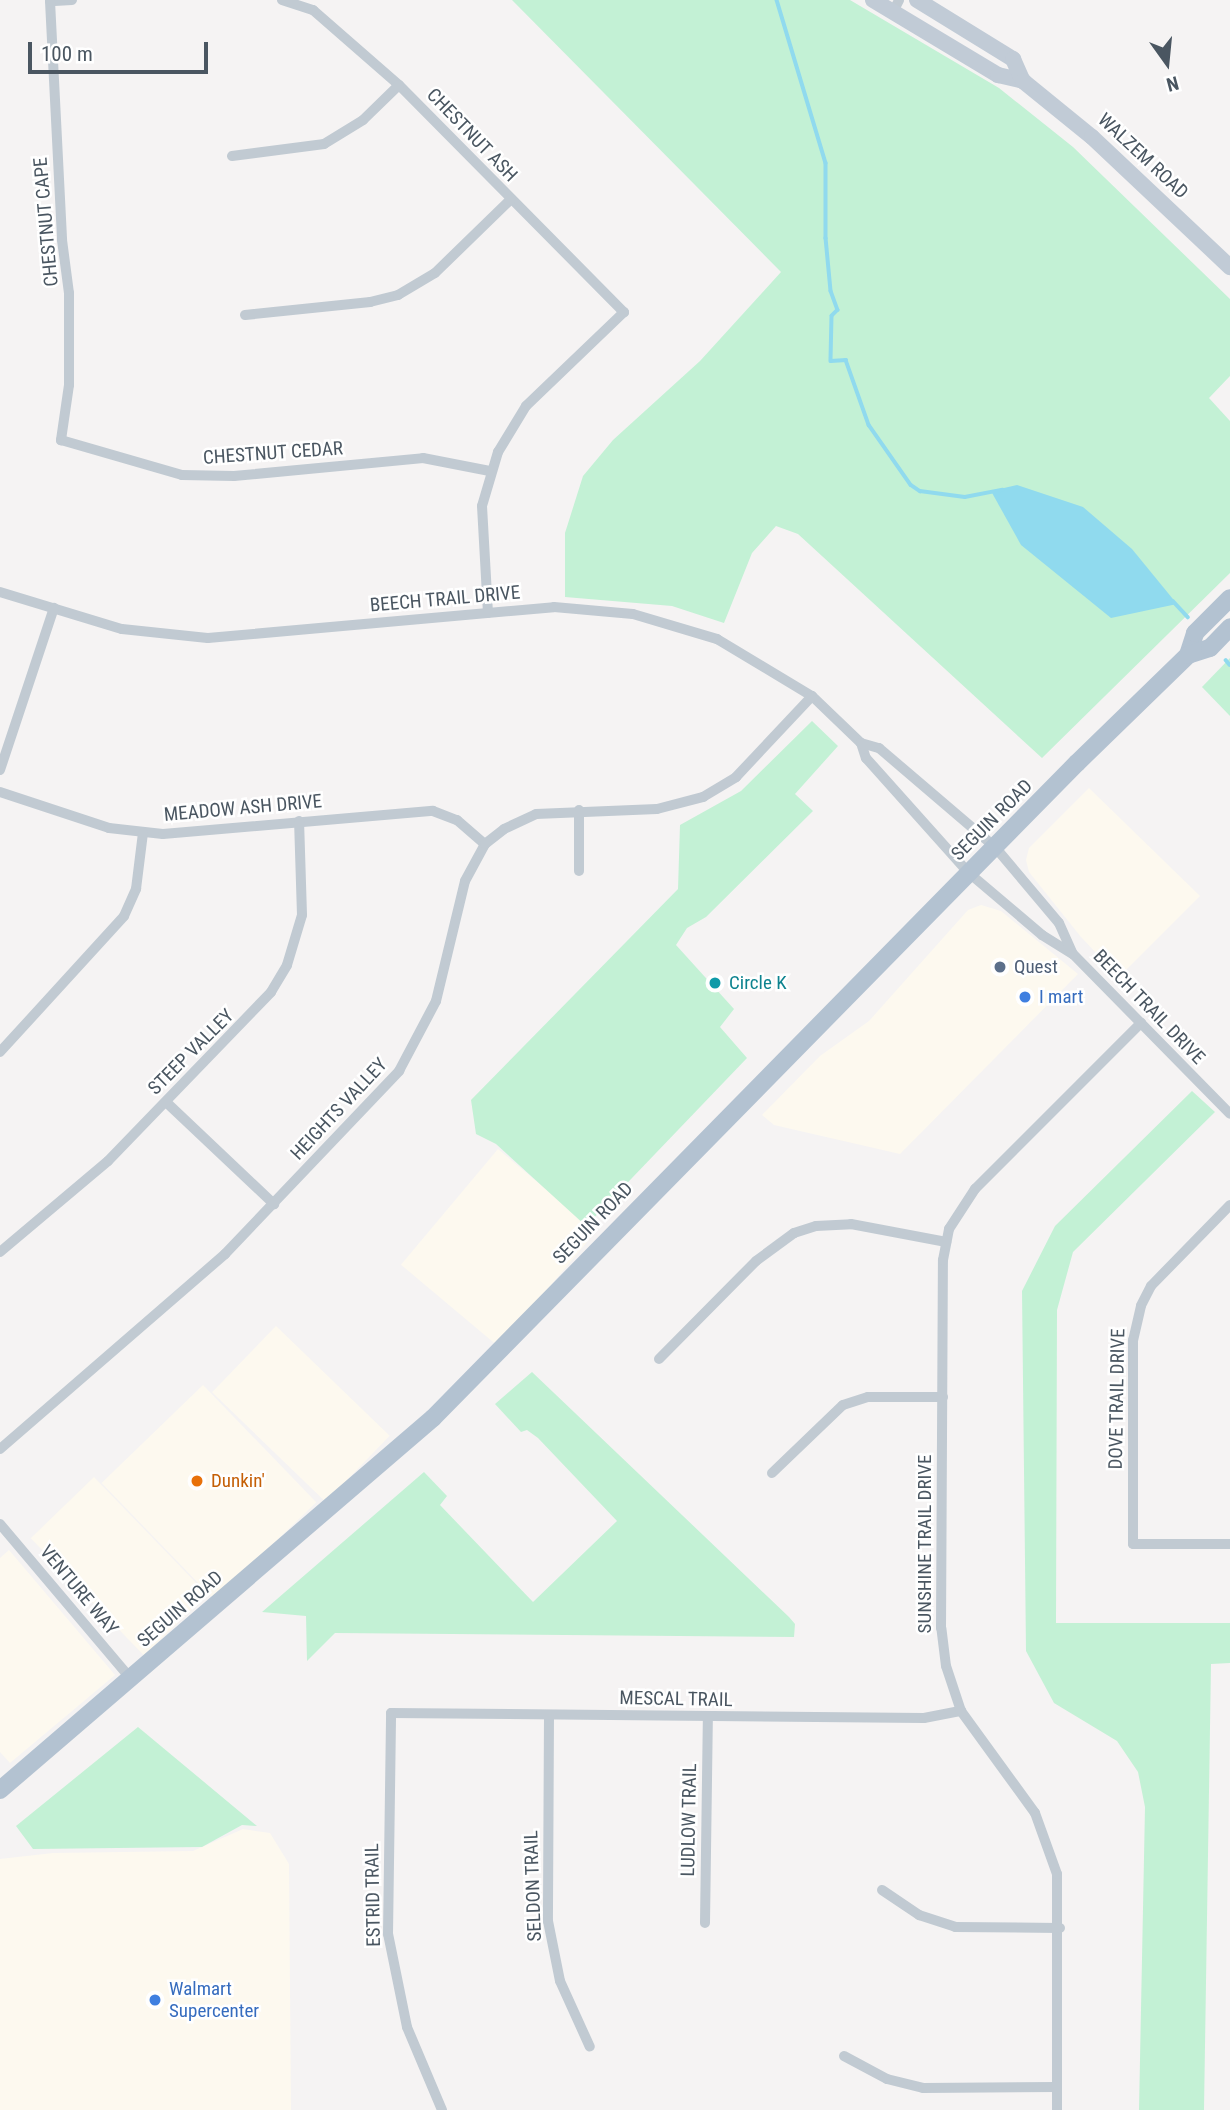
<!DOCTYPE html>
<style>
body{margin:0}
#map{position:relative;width:1230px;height:2110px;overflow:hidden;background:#f5f3f3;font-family:"Roboto Condensed",sans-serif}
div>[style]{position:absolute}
.commercial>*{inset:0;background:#fdf9ef;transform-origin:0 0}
.green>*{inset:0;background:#c3f1d5}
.water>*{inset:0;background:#90daee}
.stream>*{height:3.5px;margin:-1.75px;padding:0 1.75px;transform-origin:1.75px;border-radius:1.75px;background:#90daee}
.street>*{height:10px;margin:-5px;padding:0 5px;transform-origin:5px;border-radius:5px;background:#c1cad2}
.secondary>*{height:16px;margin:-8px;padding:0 8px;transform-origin:8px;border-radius:8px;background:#c1cbd6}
.primary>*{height:18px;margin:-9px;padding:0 9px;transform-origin:9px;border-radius:9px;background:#b3c2d1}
.dots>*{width:19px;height:19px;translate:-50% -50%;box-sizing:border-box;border:4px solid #fff;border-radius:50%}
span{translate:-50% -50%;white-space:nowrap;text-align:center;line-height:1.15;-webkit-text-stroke:5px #fff;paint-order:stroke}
.street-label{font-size:19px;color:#4a5661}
.service-label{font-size:19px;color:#4e5e75}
.left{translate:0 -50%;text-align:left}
.culture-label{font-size:19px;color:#0d838f}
.shop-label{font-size:19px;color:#366cbe}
.food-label{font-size:19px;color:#c56008}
.north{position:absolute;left:1132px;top:28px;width:70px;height:70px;-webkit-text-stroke:5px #fff;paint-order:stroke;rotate:165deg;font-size:19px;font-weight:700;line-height:28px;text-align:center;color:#4a5661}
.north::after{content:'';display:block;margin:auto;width:24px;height:32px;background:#4a5661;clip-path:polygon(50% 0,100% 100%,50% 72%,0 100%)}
.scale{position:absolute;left:28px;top:42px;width:180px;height:32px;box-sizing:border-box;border:4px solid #4a5661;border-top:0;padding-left:9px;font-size:21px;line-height:24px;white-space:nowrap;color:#4a5661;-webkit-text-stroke:5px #fff;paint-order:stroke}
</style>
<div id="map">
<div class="commercial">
<i style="clip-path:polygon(1089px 788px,1200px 896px,1119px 977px,1081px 937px,1029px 872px,1026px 860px,1029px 848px)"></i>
<i style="clip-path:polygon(981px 905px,1001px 911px,1078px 974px,900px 1154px,774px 1125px,762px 1115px,820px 1056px,869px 1021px,968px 910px)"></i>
<i style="left:498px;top:1149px;width:128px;height:151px;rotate:40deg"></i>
<i style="left:276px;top:1326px;width:158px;height:92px;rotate:44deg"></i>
<i style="left:203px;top:1385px;width:163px;height:141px;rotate:46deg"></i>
<i style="left:94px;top:1477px;width:163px;height:88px;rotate:46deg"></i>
<i style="clip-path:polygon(9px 1550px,115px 1675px,10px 1763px,0 1752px,0 1558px)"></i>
<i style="clip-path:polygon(243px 1829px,270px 1833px,289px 1864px,291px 2110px,0 2110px,0 1859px,53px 1853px,193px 1851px)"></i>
</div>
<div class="green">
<i style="clip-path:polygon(512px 0,850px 0,999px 88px,1073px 147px,1230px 299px,1230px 376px,1209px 398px,1230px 421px,1230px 573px,1042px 758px,798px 534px,776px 526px,752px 553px,724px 623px,672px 606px,565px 597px,565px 533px,583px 476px,613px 440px,700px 361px,781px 272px)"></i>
<i style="clip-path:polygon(1230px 658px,1230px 716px,1202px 687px)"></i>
<i style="clip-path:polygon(812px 721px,838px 746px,795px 794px,813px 811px,706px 917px,687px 928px,676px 945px,734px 1009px,720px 1027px,747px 1058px,586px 1226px,496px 1144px,476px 1134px,471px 1100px,678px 889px,680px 825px,741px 791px)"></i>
<i style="clip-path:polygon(1192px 1091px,1215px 1112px,1073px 1252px,1057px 1310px,1056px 1623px,1230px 1623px,1230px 1663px,1211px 1664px,1204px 2110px,1139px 2110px,1145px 1807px,1138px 1772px,1117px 1741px,1054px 1703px,1026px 1651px,1022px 1291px,1055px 1226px)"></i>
<i style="clip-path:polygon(532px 1372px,789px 1617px,795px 1624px,794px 1637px,335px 1633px,307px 1661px,306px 1616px,262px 1612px,424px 1472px,447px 1496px,440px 1505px,533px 1602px,617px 1521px,538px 1438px,527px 1430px,521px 1432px,495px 1404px)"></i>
<i style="clip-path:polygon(138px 1727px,257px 1826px,242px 1825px,202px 1847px,33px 1849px,16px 1826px)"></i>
</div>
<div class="water">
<i style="clip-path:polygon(1017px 485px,1083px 507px,1132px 549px,1177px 604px,1111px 618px,1021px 545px,991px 491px)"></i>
</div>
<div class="stream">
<i style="left:777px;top:0;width:170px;rotate:73.3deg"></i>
<i style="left:826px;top:163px;width:75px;rotate:90deg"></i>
<i style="left:826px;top:238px;width:53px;rotate:84.6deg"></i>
<i style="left:831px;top:291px;width:20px;rotate:70deg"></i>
<i style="left:838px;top:310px;width:8px;rotate:135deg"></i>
<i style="left:832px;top:316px;width:45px;rotate:91.3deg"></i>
<i style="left:831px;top:361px;width:15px;rotate:-4deg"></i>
<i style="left:846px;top:360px;width:69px;rotate:70.5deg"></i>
<i style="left:869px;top:425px;width:73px;rotate:55deg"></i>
<i style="left:911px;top:485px;width:11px;rotate:34deg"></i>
<i style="left:920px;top:491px;width:45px;rotate:7.6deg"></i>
<i style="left:965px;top:497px;width:38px;rotate:-11deg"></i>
<i style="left:1173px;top:601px;width:22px;rotate:47deg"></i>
<i style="left:1226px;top:660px;width:6px;rotate:51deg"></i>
</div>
<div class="street">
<i style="left:72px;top:0;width:22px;rotate:177deg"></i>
<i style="left:50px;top:1px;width:239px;rotate:87.1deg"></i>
<i style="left:62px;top:240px;width:53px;rotate:82.5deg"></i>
<i style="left:69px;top:293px;width:92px;rotate:90deg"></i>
<i style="left:69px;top:385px;width:56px;rotate:98.3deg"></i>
<i style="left:61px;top:440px;width:126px;rotate:16.1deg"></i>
<i style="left:182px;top:475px;width:52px;rotate:1.1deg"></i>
<i style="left:234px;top:476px;width:190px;rotate:-5.4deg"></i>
<i style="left:423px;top:458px;width:68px;rotate:11deg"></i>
<i style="left:282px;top:0;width:33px;rotate:18deg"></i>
<i style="left:313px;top:10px;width:114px;rotate:41.1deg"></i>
<i style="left:399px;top:85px;width:320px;rotate:45.3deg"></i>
<i style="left:624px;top:312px;width:136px;rotate:136.2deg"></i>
<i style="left:526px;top:406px;width:54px;rotate:121.3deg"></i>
<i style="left:498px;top:452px;width:56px;rotate:106.5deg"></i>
<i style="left:482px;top:506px;width:107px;rotate:86.8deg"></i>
<i style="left:894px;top:10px;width:11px;rotate:-63deg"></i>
<i style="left:232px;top:156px;width:93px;rotate:-7.4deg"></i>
<i style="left:324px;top:144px;width:46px;rotate:-31.6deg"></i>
<i style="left:363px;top:120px;width:50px;rotate:-44.2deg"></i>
<i style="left:245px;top:315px;width:126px;rotate:-5.9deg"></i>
<i style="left:370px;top:302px;width:29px;rotate:-14deg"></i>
<i style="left:398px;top:295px;width:43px;rotate:-30.7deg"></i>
<i style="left:435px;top:273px;width:106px;rotate:-44.2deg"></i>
<i style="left:0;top:592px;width:127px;rotate:16.9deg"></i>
<i style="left:122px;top:629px;width:86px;rotate:6deg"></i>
<i style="left:208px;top:638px;width:347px;rotate:-5.1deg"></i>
<i style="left:554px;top:607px;width:79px;rotate:5.1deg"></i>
<i style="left:633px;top:614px;width:88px;rotate:16.6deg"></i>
<i style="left:717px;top:639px;width:111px;rotate:31deg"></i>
<i style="left:812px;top:696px;width:68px;rotate:43.8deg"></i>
<i style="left:861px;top:743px;width:16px;rotate:72deg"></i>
<i style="left:866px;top:758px;width:154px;rotate:48.2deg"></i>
<i style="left:969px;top:873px;width:96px;rotate:40.3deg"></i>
<i style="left:1042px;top:935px;width:36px;rotate:32deg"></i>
<i style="left:1073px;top:954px;width:224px;rotate:45.5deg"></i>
<i style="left:861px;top:743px;width:19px;rotate:16deg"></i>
<i style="left:879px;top:748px;width:153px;rotate:40.5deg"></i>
<i style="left:995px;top:847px;width:99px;rotate:49.9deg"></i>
<i style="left:1059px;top:923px;width:34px;rotate:66deg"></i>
<i style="left:0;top:770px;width:171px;rotate:-71.6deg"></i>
<i style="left:0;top:792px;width:115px;rotate:18.3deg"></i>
<i style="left:109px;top:828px;width:54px;rotate:6.3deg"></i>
<i style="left:163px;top:834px;width:271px;rotate:-4.9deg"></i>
<i style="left:433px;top:811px;width:26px;rotate:21deg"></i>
<i style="left:457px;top:820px;width:37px;rotate:41deg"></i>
<i style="left:579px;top:810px;width:61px;rotate:90deg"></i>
<i style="left:0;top:1052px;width:184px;rotate:-47.6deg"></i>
<i style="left:124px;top:916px;width:30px;rotate:-66deg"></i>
<i style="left:136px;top:889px;width:56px;rotate:-82.9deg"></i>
<i style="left:166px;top:1102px;width:149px;rotate:43.4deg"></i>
<i style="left:1230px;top:1205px;width:113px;rotate:134.3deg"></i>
<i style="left:1151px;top:1286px;width:22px;rotate:117deg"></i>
<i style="left:1141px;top:1306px;width:35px;rotate:103deg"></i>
<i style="left:1133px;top:1340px;width:204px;rotate:90deg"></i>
<i style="left:1133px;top:1544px;width:97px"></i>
<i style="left:0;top:1252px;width:141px;rotate:-40.1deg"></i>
<i style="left:108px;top:1161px;width:235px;rotate:-46deg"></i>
<i style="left:271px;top:992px;width:31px;rotate:-59deg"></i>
<i style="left:287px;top:965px;width:52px;rotate:-73.3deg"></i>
<i style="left:302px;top:915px;width:94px;rotate:-91.8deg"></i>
<i style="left:659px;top:1359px;width:138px;rotate:-45.3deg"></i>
<i style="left:756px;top:1261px;width:47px;rotate:-36.4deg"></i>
<i style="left:794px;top:1233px;width:23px;rotate:-18deg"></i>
<i style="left:816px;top:1226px;width:35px;rotate:-3deg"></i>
<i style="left:851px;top:1224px;width:97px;rotate:10.7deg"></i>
<i style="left:0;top:1449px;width:298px;rotate:-40.9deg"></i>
<i style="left:225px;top:1254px;width:253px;rotate:-46.4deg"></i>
<i style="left:399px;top:1071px;width:79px;rotate:-62.1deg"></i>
<i style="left:436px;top:1001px;width:123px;rotate:-76.4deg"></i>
<i style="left:465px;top:881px;width:42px;rotate:-61.6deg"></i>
<i style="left:485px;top:844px;width:24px;rotate:-38deg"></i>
<i style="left:504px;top:829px;width:35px;rotate:-25deg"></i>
<i style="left:536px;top:814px;width:121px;rotate:-2.4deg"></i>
<i style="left:657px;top:809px;width:48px;rotate:-14.6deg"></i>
<i style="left:703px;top:797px;width:39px;rotate:-31deg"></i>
<i style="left:736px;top:777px;width:111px;rotate:-46.8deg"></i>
<i style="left:772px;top:1473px;width:98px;rotate:-43.8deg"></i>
<i style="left:843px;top:1405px;width:26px;rotate:-18deg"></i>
<i style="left:868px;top:1397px;width:75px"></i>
<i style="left:0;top:1524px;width:203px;rotate:49.8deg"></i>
<i style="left:549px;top:1715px;width:206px;rotate:90.3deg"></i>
<i style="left:548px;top:1921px;width:61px;rotate:78.7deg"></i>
<i style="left:560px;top:1981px;width:72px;rotate:65.6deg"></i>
<i style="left:882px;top:1890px;width:45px;rotate:34deg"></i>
<i style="left:919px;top:1915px;width:38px;rotate:18deg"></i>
<i style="left:955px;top:1927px;width:105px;rotate:0.5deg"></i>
<i style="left:705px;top:1923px;width:206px;rotate:-89.2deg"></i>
<i style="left:844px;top:2056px;width:49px;rotate:28.1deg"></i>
<i style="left:887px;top:2079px;width:37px;rotate:14deg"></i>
<i style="left:923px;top:2088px;width:134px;rotate:-0.4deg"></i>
<i style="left:442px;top:2110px;width:90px;rotate:-112.9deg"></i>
<i style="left:407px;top:2027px;width:95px;rotate:-101.5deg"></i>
<i style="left:388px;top:1934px;width:221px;rotate:-89.2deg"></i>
<i style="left:391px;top:1713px;width:533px;rotate:0.54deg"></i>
<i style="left:924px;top:1718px;width:38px;rotate:-11deg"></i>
<i style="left:1057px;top:2110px;width:236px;rotate:-90deg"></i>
<i style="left:1057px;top:1874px;width:65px;rotate:-109.8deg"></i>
<i style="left:1035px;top:1813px;width:126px;rotate:-126deg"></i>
<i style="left:961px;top:1711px;width:47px;rotate:-108.4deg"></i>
<i style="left:946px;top:1666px;width:38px;rotate:-97deg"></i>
<i style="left:941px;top:1628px;width:368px;rotate:-89.7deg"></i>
<i style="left:943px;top:1260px;width:32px;rotate:-79deg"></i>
<i style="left:949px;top:1229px;width:48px;rotate:-57deg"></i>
<i style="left:975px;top:1189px;width:235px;rotate:-45deg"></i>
</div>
<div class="secondary">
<i style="left:873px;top:0;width:146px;rotate:31deg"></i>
<i style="left:998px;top:75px;width:26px;rotate:13deg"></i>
<i style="left:917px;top:0;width:113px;rotate:31.6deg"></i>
<i style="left:1013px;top:59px;width:24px;rotate:66deg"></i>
<i style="left:1023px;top:81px;width:89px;rotate:39.1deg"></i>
<i style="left:1092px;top:137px;width:190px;rotate:43.3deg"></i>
</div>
<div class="primary">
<i style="left:1188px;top:655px;width:23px;rotate:-72deg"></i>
<i style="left:1195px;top:633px;width:49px;rotate:-45deg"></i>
<i style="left:0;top:1790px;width:571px;rotate:-40.67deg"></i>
<i style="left:433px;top:1418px;width:919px;rotate:-45.49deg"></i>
<i style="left:1077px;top:763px;width:155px;rotate:-44.2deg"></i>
<i style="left:1188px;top:655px;width:23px;rotate:-18deg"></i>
<i style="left:1210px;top:648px;width:29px;rotate:-46deg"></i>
</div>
<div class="dots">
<i style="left:1000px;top:967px;background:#5c6f8a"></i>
<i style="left:715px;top:983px;background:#0f9aa8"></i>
<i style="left:1025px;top:997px;background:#3f7fe0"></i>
<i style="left:197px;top:1481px;background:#e8710a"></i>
<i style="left:155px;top:2000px;background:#3f7fe0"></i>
</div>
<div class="street-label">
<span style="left:472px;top:135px;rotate:46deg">CHESTNUT ASH</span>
<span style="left:1143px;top:156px;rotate:43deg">WALZEM ROAD</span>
<span style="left:46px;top:222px;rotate:-95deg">CHESTNUT CAPE</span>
<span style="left:273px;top:453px;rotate:-4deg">CHESTNUT CEDAR</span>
<span style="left:445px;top:599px;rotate:-5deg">BEECH TRAIL DRIVE</span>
<span style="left:243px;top:808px;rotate:-5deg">MEADOW ASH DRIVE</span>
<span style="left:992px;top:820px;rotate:-45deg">SEGUIN ROAD</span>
<span style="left:1149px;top:1007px;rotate:46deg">BEECH TRAIL DRIVE</span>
<span style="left:191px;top:1052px;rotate:-45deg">STEEP VALLEY</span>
<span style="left:339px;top:1109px;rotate:-47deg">HEIGHTS VALLEY</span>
<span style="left:593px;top:1223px;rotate:-46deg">SEGUIN ROAD</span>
<span style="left:1117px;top:1399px;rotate:-89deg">DOVE TRAIL DRIVE</span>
<span style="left:925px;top:1544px;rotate:-90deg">SUNSHINE TRAIL DRIVE</span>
<span style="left:79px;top:1590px;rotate:50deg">VENTURE WAY</span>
<span style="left:180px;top:1609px;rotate:-41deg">SEGUIN ROAD</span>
<span style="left:676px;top:1699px;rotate:1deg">MESCAL TRAIL</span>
<span style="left:689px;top:1820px;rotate:-89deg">LUDLOW TRAIL</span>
<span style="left:533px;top:1886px;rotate:-92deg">SELDON TRAIL</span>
<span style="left:373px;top:1895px;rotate:-91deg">ESTRID TRAIL</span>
</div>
<div class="service-label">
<span class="left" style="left:1014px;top:967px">Quest</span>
</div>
<div class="culture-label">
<span class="left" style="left:729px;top:983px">Circle K</span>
</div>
<div class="shop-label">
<span class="left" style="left:1039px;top:997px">I mart</span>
<span class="left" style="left:169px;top:2000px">Walmart<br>Supercenter</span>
</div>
<div class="food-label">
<span class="left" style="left:211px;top:1481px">Dunkin'</span>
</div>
<div class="north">N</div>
<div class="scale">100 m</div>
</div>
